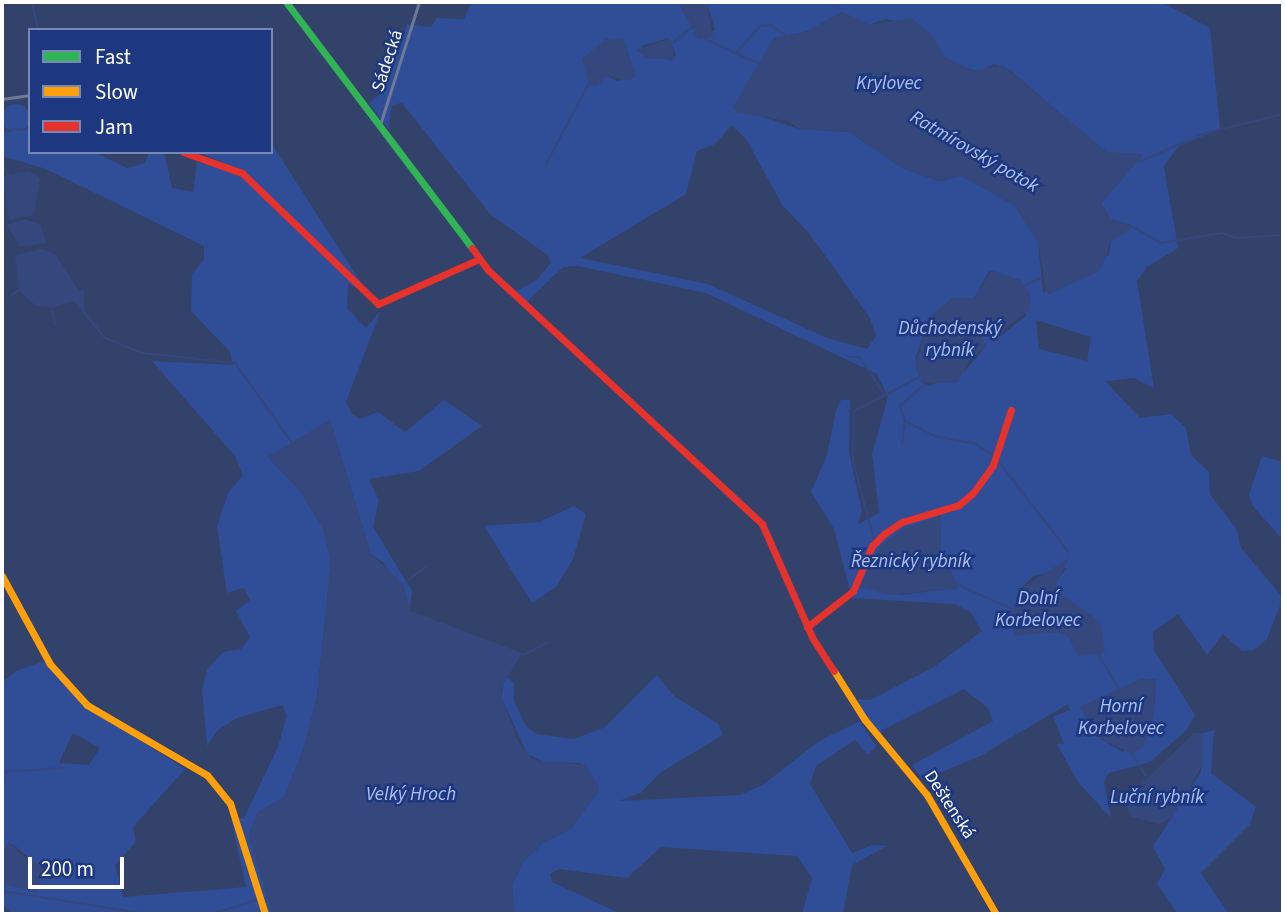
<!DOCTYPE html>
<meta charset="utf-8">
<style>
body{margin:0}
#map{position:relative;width:1285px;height:916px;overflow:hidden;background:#33426a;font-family:"Source Sans 3",sans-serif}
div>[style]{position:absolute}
.green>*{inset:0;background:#304d97}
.round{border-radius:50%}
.water>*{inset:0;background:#35487d}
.stream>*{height:2px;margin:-1px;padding:0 1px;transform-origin:1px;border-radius:1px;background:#35487d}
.street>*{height:2.5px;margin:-1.25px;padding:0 1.25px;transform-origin:1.25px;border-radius:1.25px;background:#6e7998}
.fast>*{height:7px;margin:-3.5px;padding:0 3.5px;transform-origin:3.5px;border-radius:3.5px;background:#30b455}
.slow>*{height:7px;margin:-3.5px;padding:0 3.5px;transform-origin:3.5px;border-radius:3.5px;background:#ff9f0a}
.jam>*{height:7px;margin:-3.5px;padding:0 3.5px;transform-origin:3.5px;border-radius:3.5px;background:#e5322d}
span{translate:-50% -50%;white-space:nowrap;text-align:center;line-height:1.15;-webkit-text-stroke:5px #1d3880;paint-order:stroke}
.street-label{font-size:18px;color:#fff}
.water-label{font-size:19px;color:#adc0f0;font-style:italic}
.frame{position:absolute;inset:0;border:4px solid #fff;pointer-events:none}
.legend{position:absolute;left:28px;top:28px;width:245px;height:126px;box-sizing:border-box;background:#1d3880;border:2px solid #7788b3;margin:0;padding:9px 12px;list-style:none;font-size:21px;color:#fff}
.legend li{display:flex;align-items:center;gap:14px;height:35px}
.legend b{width:35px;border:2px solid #7788b3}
.scale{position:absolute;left:28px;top:857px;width:96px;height:32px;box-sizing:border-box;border:4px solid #fff;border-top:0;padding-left:9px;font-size:21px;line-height:24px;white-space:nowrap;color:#fff;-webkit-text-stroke:5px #1d3880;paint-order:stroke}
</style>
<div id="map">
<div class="green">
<i style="clip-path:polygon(evenodd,472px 2px,678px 2px,699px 39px,715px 30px,707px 2px,1161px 2px,1210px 28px,1220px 129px,1179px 146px,1164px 166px,1178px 248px,1147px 267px,1137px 281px,1154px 388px,1134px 378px,1105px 381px,1140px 418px,1171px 414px,1186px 428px,1191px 455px,1209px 472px,1210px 494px,1237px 530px,1241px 548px,1283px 598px,1267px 639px,1254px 650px,1242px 651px,1223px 634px,1207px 655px,1178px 614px,1153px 632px,1154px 650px,1195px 715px,1187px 730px,1150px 762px,1109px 773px,1104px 782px,1111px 818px,1078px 782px,1057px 744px,1064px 744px,1053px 717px,1070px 710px,1068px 704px,980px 756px,923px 780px,912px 765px,993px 721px,988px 708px,964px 689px,882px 730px,882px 737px,859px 706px,858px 699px,870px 700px,934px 667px,982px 631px,970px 612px,955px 604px,852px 598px,834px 529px,811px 492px,827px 455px,836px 410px,841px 400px,850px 400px,849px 452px,862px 511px,858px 524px,879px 513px,872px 454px,888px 397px,877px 374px,706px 293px,578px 266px,564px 267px,552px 277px,528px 301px,532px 308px,516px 291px,536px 281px,550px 264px,549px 256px,491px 215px,402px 103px,392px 105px,388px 129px,369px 103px,385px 90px,407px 24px,431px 27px,437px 18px,464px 19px,472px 2px,842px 12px,869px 25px,886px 19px,920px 27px,946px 58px,967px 68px,979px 72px,994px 64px,1011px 71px,1107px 153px,1143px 154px,1101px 203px,1111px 219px,1131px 225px,1111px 242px,1109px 255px,1043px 293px,1038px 242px,1015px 206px,962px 176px,939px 181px,904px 169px,849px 132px,799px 129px,751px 113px,759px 64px,774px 38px,808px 31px,842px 12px,472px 2px,669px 38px,676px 55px,672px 60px,657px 58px,641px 46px,669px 38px,472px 2px,624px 40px,636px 76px,617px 81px,607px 76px,624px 40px,472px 2px,732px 125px,746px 139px,783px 206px,809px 233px,870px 318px,876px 336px,867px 349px,827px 338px,708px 284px,580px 258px,686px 194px,697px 151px,715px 144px,732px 125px,472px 2px,989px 271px,1020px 280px,1026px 289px,1026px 316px,993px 342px,988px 330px,979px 329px,982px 351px,965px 371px,929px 386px,921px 382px,916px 357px,928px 319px,958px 298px,974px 298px,989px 271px,472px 2px,1036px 320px,1091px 337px,1087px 361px,1039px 349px,1036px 320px,472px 2px,940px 516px,941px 550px,958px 588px,899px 595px,940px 516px,472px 2px,1067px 568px,1056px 581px,1056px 593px,1096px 619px,1104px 653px,1076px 652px,1069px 637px,1057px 632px,1029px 634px,1016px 598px,1020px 589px,1033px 576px,1067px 568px,472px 2px,1142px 679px,1156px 683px,1153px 718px,1123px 752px,1098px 737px,1080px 707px,1142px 679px)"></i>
<i class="round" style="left:2px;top:104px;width:28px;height:28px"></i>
<i style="clip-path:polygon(evenodd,30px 130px,30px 152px,94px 152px,127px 168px,145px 163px,149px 152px,164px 152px,172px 188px,193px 192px,197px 162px,231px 172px,233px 167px,198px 152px,271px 152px,271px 143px,367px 292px,348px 284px,347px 308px,366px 328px,381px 310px,346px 402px,352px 414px,360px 419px,378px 412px,405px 432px,444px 400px,482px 426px,419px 471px,369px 479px,379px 500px,373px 527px,412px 591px,410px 607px,384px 563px,371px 554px,330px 420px,268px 457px,299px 490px,323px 528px,331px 561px,317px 696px,305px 744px,284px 797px,258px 812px,249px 835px,273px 914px,11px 914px,2px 903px,2px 883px,36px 892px,40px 878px,49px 876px,13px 844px,2px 852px,2px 682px,16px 671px,41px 662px,52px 664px,96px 712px,185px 769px,133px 827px,136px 842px,115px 865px,123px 897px,246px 887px,231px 819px,244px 818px,278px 747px,287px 715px,282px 705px,237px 718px,218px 730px,207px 746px,202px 690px,207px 670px,223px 652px,241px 649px,250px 637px,236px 611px,250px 600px,244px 588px,227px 593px,217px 526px,228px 493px,243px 475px,235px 456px,152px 361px,233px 365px,230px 352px,191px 311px,192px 274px,204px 259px,204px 246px,46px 169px,2px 156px,2px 132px,30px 130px,73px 733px,100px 748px,89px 765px,59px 763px,73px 733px)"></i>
<i style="clip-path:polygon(1262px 456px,1283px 462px,1283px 540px,1252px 505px,1249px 494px)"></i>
<i style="clip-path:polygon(574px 506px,586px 514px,573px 559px,556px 587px,532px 603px,484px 526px,539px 522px)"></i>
<i style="clip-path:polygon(657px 675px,674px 696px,718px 724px,723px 735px,661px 772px,640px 793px,619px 801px,740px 795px,764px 784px,819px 741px,860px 721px,876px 746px,868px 755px,855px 740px,816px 766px,810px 784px,852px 853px,872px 845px,887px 846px,852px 865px,843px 914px,802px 914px,812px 878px,797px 856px,661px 847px,627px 878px,559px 869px,550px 874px,552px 882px,621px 914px,515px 914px,512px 885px,523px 862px,543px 843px,571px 829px,598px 785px,580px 763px,545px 762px,527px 754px,502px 698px,503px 680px,507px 677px,514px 683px,514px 701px,526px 726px,536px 734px,574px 739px,605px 727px)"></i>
<i style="clip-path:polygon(1214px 730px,1211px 773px,1256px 807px,1250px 824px,1201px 873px,1229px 914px,1178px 914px,1157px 884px,1165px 869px,1153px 846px,1201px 772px,1203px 733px)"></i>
</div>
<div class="water">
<i style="clip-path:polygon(678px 2px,707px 2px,713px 37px,698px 39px)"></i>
<i style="clip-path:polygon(842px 12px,869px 25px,911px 18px,931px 34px,946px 58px,973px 71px,1003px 65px,1107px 152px,1144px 154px,1101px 203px,1111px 219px,1134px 227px,1111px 242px,1100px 271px,1047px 295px,1038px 242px,1015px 206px,962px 176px,939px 181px,904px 169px,849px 132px,799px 129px,788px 121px,737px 113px,733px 107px,773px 39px,808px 31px)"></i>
<i style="clip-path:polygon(607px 38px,624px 40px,636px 76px,628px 81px,607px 76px,597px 86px,589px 85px,582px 59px)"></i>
<i style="clip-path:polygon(670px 38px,675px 59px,646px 59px,637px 50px)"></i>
<i style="clip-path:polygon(29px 171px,40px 178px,34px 215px,9px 220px,2px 176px)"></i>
<i style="clip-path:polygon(25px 219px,41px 225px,46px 243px,20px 247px,7px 225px)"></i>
<i style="clip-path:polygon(42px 249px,55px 254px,79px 291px,84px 290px,84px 310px,72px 301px,52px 308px,35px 305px,19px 290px,15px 255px)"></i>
<i style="clip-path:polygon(992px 270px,1020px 280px,1030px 294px,1030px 310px,1005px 328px,997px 342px,988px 330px,979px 330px,986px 347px,972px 357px,957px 383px,921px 382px,915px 366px,928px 318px,952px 298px,974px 298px)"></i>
<i style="clip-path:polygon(330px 420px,371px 554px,403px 584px,411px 611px,522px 653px,500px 690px,518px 742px,533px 760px,586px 765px,598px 785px,599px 791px,571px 829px,543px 843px,523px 862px,512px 885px,515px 914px,273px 914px,249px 835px,258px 812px,284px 797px,305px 744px,317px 696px,331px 561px,323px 528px,299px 490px,268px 457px)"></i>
<i style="clip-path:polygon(940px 515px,941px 550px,958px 588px,890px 595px,859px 587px,881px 545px,904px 529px)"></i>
<i style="clip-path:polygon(1069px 558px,1054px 589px,1100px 622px,1105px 653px,1078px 656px,1069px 637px,1058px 632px,1014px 636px,1011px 617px,1020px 589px)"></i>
<i style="clip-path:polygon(1142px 679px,1156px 679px,1153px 718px,1143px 747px,1131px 754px,1098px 737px,1080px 707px)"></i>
<i style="clip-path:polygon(1194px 733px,1203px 733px,1203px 764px,1173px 817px,1160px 824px,1132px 817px,1127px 807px,1131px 794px)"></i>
<i style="clip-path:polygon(9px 842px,25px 858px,53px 871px,40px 878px,36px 892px,2px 883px,2px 852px)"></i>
</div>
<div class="stream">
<i style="left:32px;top:2px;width:29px;rotate:78deg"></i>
<i style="left:705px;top:39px;width:60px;rotate:24.4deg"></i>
<i style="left:673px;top:43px;width:25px;rotate:-40deg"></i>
<i style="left:735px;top:54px;width:38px;rotate:-48deg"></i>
<i style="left:760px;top:26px;width:11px;rotate:-5deg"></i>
<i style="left:771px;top:25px;width:19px;rotate:36deg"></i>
<i style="left:2px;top:130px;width:28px;rotate:-2deg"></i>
<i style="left:1139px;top:162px;width:72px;rotate:-23.7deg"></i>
<i style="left:1205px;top:133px;width:80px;rotate:-13.7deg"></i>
<i style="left:2px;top:163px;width:13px;rotate:61deg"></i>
<i style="left:546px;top:164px;width:89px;rotate:-62deg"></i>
<i style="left:1133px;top:227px;width:32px;rotate:30deg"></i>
<i style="left:1161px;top:243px;width:62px;rotate:-9.3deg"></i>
<i style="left:1222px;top:233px;width:15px;rotate:20deg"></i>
<i style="left:1236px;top:238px;width:47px;rotate:-3.7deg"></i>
<i style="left:1023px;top:286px;width:22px;rotate:-24deg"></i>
<i style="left:12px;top:295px;width:9px;rotate:-36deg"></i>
<i style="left:79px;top:306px;width:41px;rotate:50.9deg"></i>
<i style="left:105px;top:338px;width:40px;rotate:22deg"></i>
<i style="left:142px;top:353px;width:94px;rotate:6.1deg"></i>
<i style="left:235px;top:363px;width:100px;rotate:54.4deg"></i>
<i style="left:52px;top:308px;width:17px;rotate:80deg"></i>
<i style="left:849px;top:357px;width:10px"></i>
<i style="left:859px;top:357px;width:45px;rotate:56deg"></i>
<i style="left:925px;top:384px;width:33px;rotate:139deg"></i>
<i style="left:900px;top:406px;width:16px;rotate:72deg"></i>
<i style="left:905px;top:421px;width:33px;rotate:27deg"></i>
<i style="left:934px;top:436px;width:43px;rotate:10.8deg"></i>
<i style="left:976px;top:444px;width:23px;rotate:34deg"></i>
<i style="left:995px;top:457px;width:119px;rotate:52.2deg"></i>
<i style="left:902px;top:445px;width:23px;rotate:-83deg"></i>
<i style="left:874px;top:540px;width:82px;rotate:-104.9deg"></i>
<i style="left:853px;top:461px;width:50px;rotate:-88.9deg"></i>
<i style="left:854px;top:411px;width:72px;rotate:-27.3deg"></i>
<i style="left:403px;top:584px;width:30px;rotate:-37deg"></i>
<i style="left:956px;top:584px;width:64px;rotate:24.1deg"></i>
<i style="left:1097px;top:652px;width:43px;rotate:59.3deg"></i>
<i style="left:523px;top:655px;width:28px;rotate:-27deg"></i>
<i style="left:1132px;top:754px;width:26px;rotate:58deg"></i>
<i style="left:2px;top:772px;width:61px;rotate:-3.8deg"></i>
<i style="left:2px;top:891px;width:148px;rotate:9deg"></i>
<i style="left:210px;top:914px;width:60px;rotate:-16.3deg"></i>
</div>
<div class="street">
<i style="left:2px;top:99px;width:28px;rotate:-8deg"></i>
<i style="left:380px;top:125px;width:129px;rotate:-72.4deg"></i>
</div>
<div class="fast">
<i style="left:286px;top:2px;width:308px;rotate:52.9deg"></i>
</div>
<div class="slow">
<i style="left:2px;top:576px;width:100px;rotate:61.4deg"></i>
<i style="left:50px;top:664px;width:55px;rotate:47.9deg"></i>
<i style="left:87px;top:705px;width:139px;rotate:30.3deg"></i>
<i style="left:207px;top:775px;width:36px;rotate:51deg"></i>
<i style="left:230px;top:803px;width:116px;rotate:72.5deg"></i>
<i style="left:834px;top:671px;width:58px;rotate:57.7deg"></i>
<i style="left:865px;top:720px;width:97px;rotate:50.4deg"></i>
<i style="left:927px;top:795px;width:138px;rotate:59.9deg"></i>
</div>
<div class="jam">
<i style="left:183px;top:152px;width:63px;rotate:19.6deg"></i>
<i style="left:242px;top:173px;width:189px;rotate:43.9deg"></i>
<i style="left:378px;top:304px;width:111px;rotate:-24deg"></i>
<i style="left:472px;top:248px;width:27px;rotate:54deg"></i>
<i style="left:488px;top:270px;width:374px;rotate:42.8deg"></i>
<i style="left:762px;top:524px;width:126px;rotate:66.1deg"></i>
<i style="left:813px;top:639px;width:38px;rotate:57deg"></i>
<i style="left:807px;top:627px;width:58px;rotate:-38deg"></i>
<i style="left:853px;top:591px;width:49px;rotate:-67.1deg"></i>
<i style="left:872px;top:546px;width:17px;rotate:-45deg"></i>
<i style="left:884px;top:534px;width:22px;rotate:-34deg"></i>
<i style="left:902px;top:522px;width:59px;rotate:-16.6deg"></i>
<i style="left:959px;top:505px;width:18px;rotate:-41deg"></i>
<i style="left:973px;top:493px;width:34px;rotate:-54deg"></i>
<i style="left:993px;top:465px;width:58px;rotate:-71.9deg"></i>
</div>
<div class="street-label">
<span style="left:388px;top:61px;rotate:-72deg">Sádecká</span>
<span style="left:949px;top:805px;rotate:57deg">Deštenská</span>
</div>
<div class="water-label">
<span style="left:889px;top:84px">Krylovec</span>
<span style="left:974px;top:152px;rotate:30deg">Ratmírovský potok</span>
<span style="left:950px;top:340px">Důchodenský<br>rybník</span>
<span style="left:911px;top:562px">Řeznický rybník</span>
<span style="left:1038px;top:610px">Dolní<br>Korbelovec</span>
<span style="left:1121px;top:718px">Horní<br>Korbelovec</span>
<span style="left:411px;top:795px">Velký Hroch</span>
<span style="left:1157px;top:798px">Luční rybník</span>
</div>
<div class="frame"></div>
<ul class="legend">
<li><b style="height:9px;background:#30b455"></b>Fast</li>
<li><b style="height:9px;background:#ff9f0a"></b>Slow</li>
<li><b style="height:9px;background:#e5322d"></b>Jam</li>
</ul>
<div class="scale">200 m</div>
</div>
